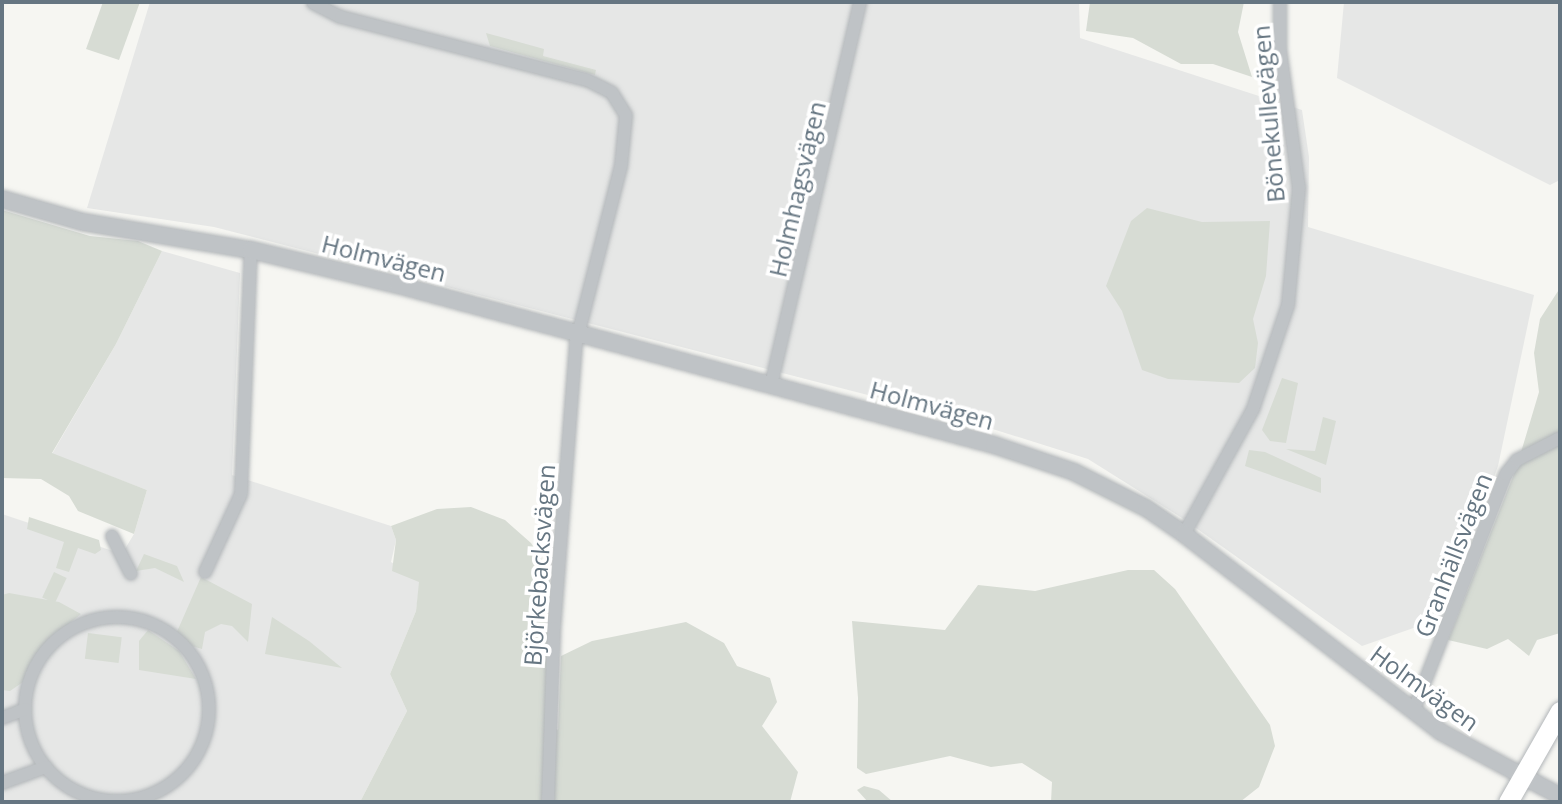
<!DOCTYPE html>
<meta charset="utf-8">
<style>
body{margin:0}
#map{position:relative;width:1562px;height:804px;overflow:hidden;background:#f6f6f2;font-family:"Open Sans",sans-serif}
div>[style]{position:absolute}
.built>*{inset:0;background:#e6e7e6}
.green>*{inset:0;background:#d7dcd4;transform-origin:0 0}
.roads{filter:drop-shadow(0 0 2px #b2b6b9) drop-shadow(0 0 2px #b2b6b9)}
.minor>*{height:12px;margin:-6px;padding:0 6px;transform-origin:6px;border-radius:6px;background:#bfc3c6}
.minor>.ring{margin:-6px;padding:0;box-sizing:content-box;background:none;border:12px solid #bfc3c6;border-radius:50%}
.tertiary>*{height:16px;margin:-8px;padding:0 8px;transform-origin:8px;border-radius:8px;background:#bfc3c6}
.trunk>*{height:19px;margin:-9.5px;padding:0 9.5px;transform-origin:9.5px;border-radius:9.5px;background:#fff}
span{translate:-50% -50%;white-space:nowrap;text-align:center;line-height:1.15;-webkit-text-stroke:7px #fff;paint-order:stroke}
.street-label{font-size:24px;color:#667682}
.frame{position:absolute;inset:0;border:4px solid #667682;pointer-events:none}
</style>
<div id="map">
<div class="built">
<i style="clip-path:polygon(150px 2px,1079px 2px,1080px 38px,1302px 110px,1309px 157px,1308px 227px,1534px 295px,1498px 466px,1442px 618px,1362px 646px,1182px 518px,1088px 459px,961px 419px,214px 227px,87px 208px)"></i>
<i style="clip-path:polygon(1344px 2px,1560px 2px,1560px 180px,1550px 185px,1337px 78px)"></i>
<i style="clip-path:polygon(162px 251px,240px 273px,232px 475px,391px 526px,396px 540px,391px 562px,420px 581px,416px 611px,390px 674px,407px 711px,360px 802px,2px 802px,2px 514px,122px 554px,134px 534px,147px 490px,52px 454px,116px 344px)"></i>
</div>
<div class="green">
<i style="clip-path:polygon(103px 2px,140px 2px,119px 60px,86px 49px)"></i>
<i style="clip-path:polygon(1090px 2px,1244px 2px,1238px 32px,1252px 77px,1213px 64px,1181px 64px,1133px 38px,1086px 31px)"></i>
<i style="clip-path:polygon(486px 33px,544px 49px,543px 56px,596px 70px,595px 75px,490px 46px)"></i>
<i style="clip-path:polygon(1147px 208px,1202px 222px,1270px 221px,1266px 276px,1253px 319px,1258px 343px,1255px 368px,1239px 383px,1168px 379px,1142px 370px,1122px 311px,1106px 286px,1131px 221px)"></i>
<i style="clip-path:polygon(2px 210px,90px 236px,138px 241px,162px 251px,116px 344px,52px 453px,147px 490px,134px 534px,78px 511px,69px 496px,41px 479px,2px 478px)"></i>
<i style="clip-path:polygon(1560px 288px,1560px 633px,1537px 640px,1529px 656px,1508px 639px,1487px 649px,1448px 640px,1516px 469px,1539px 392px,1534px 353px,1540px 319px)"></i>
<i style="clip-path:polygon(1282px 378px,1298px 383px,1286px 443px,1270px 441px,1262px 430px)"></i>
<i style="clip-path:polygon(1323px 417px,1336px 421px,1326px 465px,1286px 449px,1315px 451px)"></i>
<i style="clip-path:polygon(1249px 450px,1265px 452px,1321px 478px,1321px 493px,1245px 466px)"></i>
<i style="clip-path:polygon(471px 507px,505px 520px,531px 543px,550px 572px,545px 720px,558px 730px,561px 656px,592px 641px,686px 622px,724px 643px,737px 666px,770px 678px,777px 702px,762px 726px,798px 772px,790px 802px,360px 802px,407px 711px,390px 674px,416px 611px,419px 582px,392px 571px,396px 540px,391px 526px,437px 509px)"></i>
<i style="clip-path:polygon(29px 517px,99px 540px,101px 550px,95px 554px,78px 548px,69px 572px,56px 568px,64px 542px,27px 529px)"></i>
<i style="clip-path:polygon(144px 554px,177px 566px,184px 582px,155px 568px,136px 571px)"></i>
<i style="clip-path:polygon(1128px 570px,1154px 570px,1175px 589px,1270px 725px,1275px 746px,1259px 787px,1240px 802px,1051px 802px,1052px 782px,1022px 763px,991px 767px,950px 756px,866px 774px,857px 768px,858px 698px,852px 621px,945px 630px,978px 585px,1035px 591px)"></i>
<i style="left:54px;top:572px;width:14px;height:28px;rotate:25deg"></i>
<i style="clip-path:polygon(201px 577px,252px 604px,248px 642px,232px 626px,221px 624px,205px 632px,202px 649px,188px 645px,176px 634px)"></i>
<i style="clip-path:polygon(9px 593px,59px 602px,81px 614px,47px 641px,23px 682px,10px 691px,2px 690px,2px 595px)"></i>
<i style="clip-path:polygon(272px 617px,309px 641px,342px 668px,265px 654px)"></i>
<i style="clip-path:polygon(148px 630px,179px 651px,196px 679px,139px 670px,139px 641px)"></i>
<i style="left:88px;top:633px;width:34px;height:26px;rotate:7deg"></i>
<i style="clip-path:polygon(864px 786px,879px 790px,893px 802px,868px 802px,857px 790px)"></i>
</div>
<div class="roads">
<div class="minor">
<i style="left:313px;top:3px;width:31px;rotate:27deg"></i>
<i style="left:341px;top:17px;width:254px;rotate:14.4deg"></i>
<i style="left:587px;top:80px;width:28px;rotate:27deg"></i>
<i style="left:612px;top:93px;width:26px;rotate:58deg"></i>
<i style="left:626px;top:115px;width:51px;rotate:95.6deg"></i>
<i style="left:621px;top:166px;width:183px;rotate:104.3deg"></i>
<i style="left:576px;top:343px;width:286px;rotate:94.4deg"></i>
<i style="left:554px;top:628px;width:174px;rotate:92deg"></i>
<i style="left:771px;top:385px;width:393px;rotate:-76.9deg"></i>
<i style="left:1184px;top:534px;width:143px;rotate:-61.1deg"></i>
<i style="left:1253px;top:409px;width:110px;rotate:-71.4deg"></i>
<i style="left:1288px;top:305px;width:118px;rotate:-84.6deg"></i>
<i style="left:1299px;top:188px;width:139px;rotate:-97.8deg"></i>
<i style="left:1280px;top:50px;width:48px;rotate:-90deg"></i>
<i style="left:112px;top:536px;width:42px;rotate:63.4deg"></i>
<i style="left:205px;top:572px;width:86px;rotate:-65.2deg"></i>
<i style="left:241px;top:494px;width:244px;rotate:-87.7deg"></i>
<i class="ring" style="left:25px;top:617px;width:172px;height:172px"></i>
<i style="left:1413px;top:712px;width:256px;rotate:-68.7deg"></i>
<i style="left:1506px;top:474px;width:18px;rotate:-52deg"></i>
<i style="left:1517px;top:460px;width:48px;rotate:-27.1deg"></i>
<i style="left:2px;top:718px;width:25px;rotate:-21deg"></i>
<i style="left:2px;top:783px;width:47px;rotate:-20deg"></i>
</div>
<div class="tertiary">
<i style="left:2px;top:199px;width:84px;rotate:15.9deg"></i>
<i style="left:83px;top:222px;width:170px;rotate:9.5deg"></i>
<i style="left:251px;top:250px;width:151px;rotate:13.4deg"></i>
<i style="left:398px;top:285px;width:617px;rotate:15.03deg"></i>
<i style="left:994px;top:445px;width:84px;rotate:18.6deg"></i>
<i style="left:1074px;top:472px;width:80px;rotate:26.6deg"></i>
<i style="left:1146px;top:508px;width:46px;rotate:34.4deg"></i>
<i style="left:1184px;top:534px;width:324px;rotate:37.6deg"></i>
<i style="left:1441px;top:732px;width:135px;rotate:28.3deg"></i>
</div>
<div class="trunk">
<i style="left:1508px;top:802px;width:105px;rotate:-60.3deg"></i>
</div>
</div>
<div class="street-label">
<span style="left:1268px;top:114px;rotate:-95deg">Bönekullevägen</span>
<span style="left:797px;top:189px;rotate:-77deg">Holmhagsvägen</span>
<span style="left:384px;top:258px;rotate:14deg">Holmvägen</span>
<span style="left:932px;top:405px;rotate:15deg">Holmvägen</span>
<span style="left:1453px;top:555px;rotate:-69deg">Granhällsvägen</span>
<span style="left:539px;top:565px;rotate:-86deg">Björkebacksvägen</span>
<span style="left:1425px;top:688px;rotate:36deg">Holmvägen</span>
</div>
<div class="frame"></div>
</div>
